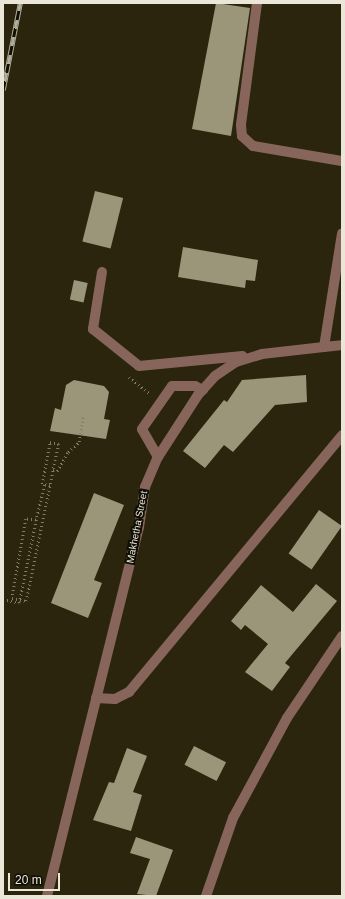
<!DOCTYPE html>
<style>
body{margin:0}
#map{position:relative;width:345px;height:899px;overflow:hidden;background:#2a250c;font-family:Helvetica,sans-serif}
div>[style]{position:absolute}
.building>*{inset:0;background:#9b9579;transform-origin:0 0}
.path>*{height:2.5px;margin-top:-1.25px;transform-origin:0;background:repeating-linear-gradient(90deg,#7f7b66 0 1px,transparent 0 4px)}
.minor>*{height:10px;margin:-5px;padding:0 5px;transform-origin:5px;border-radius:5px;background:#88655a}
.rail>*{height:4.5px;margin-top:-2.25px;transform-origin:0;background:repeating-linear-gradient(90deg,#100e05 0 9px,#b1ae9c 0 18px);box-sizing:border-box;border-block:1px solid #b1ae9c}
.path-bridge>*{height:2.5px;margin-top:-1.25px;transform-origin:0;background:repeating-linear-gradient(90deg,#7f7b66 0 1px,transparent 0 4px)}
span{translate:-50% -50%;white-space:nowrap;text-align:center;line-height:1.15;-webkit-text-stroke:4px #100e05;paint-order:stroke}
.street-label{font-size:10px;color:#eae7d8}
.frame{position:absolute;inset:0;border:4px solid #eae7d8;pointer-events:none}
.scale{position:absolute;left:8px;top:873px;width:52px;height:18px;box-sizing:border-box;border:2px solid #eae7d8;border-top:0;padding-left:5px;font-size:12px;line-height:14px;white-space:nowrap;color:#eae7d8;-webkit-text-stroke:3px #100e05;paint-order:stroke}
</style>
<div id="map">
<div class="building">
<i style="clip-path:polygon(216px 3px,250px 8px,231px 136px,192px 129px)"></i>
<i style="left:95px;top:191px;width:29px;height:52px;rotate:14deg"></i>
<i style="clip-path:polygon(183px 247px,258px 260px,255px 281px,246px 280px,245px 288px,178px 277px)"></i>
<i style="left:74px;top:280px;width:14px;height:20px;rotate:12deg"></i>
<i style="clip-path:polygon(306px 375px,307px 402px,275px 405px,233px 452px,224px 445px,205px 468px,183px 451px,224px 400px,227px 402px,242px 380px)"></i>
<i style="clip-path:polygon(74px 380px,104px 386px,109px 392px,104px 419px,110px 420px,106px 439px,50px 431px,55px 408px,61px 410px,66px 385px)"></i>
<i style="clip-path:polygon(94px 493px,124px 505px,94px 580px,102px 583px,88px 618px,51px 603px)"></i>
<i style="left:319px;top:510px;width:28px;height:53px;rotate:35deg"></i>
<i style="clip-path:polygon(316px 584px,337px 601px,285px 663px,290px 667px,272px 691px,245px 672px,268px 644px,245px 625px,241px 630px,231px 621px,261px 585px,293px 612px)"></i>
<i style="left:194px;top:746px;width:36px;height:21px;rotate:27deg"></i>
<i style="clip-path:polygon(127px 748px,147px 756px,133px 792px,142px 795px,131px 831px,93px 820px,109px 782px,114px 783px)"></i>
<i style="clip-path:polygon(136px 837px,173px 850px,156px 896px,137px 894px,150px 859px,130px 853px)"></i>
</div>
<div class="path">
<i style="left:129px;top:377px;width:27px;rotate:39deg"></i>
<i style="left:45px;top:485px;width:36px;rotate:104deg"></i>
<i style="left:36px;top:520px;width:10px;rotate:-174deg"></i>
<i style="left:26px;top:519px;width:80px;rotate:100deg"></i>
<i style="left:12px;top:598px;width:14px;rotate:12deg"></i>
<i style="left:26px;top:601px;width:134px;rotate:-78.4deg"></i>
<i style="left:50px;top:486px;width:8px;rotate:-166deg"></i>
<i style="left:42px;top:484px;width:43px;rotate:-79.2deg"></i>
<i style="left:50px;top:442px;width:9px;rotate:13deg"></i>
<i style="left:59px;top:444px;width:27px;rotate:103deg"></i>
<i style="left:53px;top:470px;width:4px;rotate:14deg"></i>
<i style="left:57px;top:471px;width:22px;rotate:-60deg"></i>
<i style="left:68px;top:452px;width:15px;rotate:-42deg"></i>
<i style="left:79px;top:442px;width:25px;rotate:-81deg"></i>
<i style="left:3px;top:599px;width:16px;rotate:14deg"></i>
</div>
<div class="minor">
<i style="left:257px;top:3px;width:123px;rotate:97.5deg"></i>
<i style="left:241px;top:125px;width:11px;rotate:85deg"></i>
<i style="left:242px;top:136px;width:15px;rotate:42deg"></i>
<i style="left:253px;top:146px;width:90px;rotate:9.6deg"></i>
<i style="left:102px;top:272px;width:58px;rotate:99deg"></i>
<i style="left:93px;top:329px;width:59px;rotate:38.8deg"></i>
<i style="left:139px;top:366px;width:104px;rotate:-5.5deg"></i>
<i style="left:324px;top:347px;width:18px;rotate:-6deg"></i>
<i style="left:158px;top:457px;width:32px;rotate:-120deg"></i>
<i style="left:142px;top:429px;width:52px;rotate:-55.1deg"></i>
<i style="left:172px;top:386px;width:23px"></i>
<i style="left:195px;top:386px;width:9px;rotate:27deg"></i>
<i style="left:96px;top:698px;width:19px;rotate:3deg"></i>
<i style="left:115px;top:699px;width:16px;rotate:-27deg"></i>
<i style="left:129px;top:692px;width:334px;rotate:-50.3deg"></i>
<i style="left:47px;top:896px;width:380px;rotate:-76deg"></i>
<i style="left:139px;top:527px;width:40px;rotate:-81.5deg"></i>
<i style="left:145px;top:487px;width:33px;rotate:-67deg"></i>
<i style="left:158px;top:457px;width:74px;rotate:-57.2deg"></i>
<i style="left:198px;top:395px;width:25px;rotate:-48deg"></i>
<i style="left:215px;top:376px;width:25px;rotate:-34deg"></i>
<i style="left:236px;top:362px;width:27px;rotate:-17deg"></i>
<i style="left:262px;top:354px;width:62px;rotate:-6.4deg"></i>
<i style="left:324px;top:347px;width:115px;rotate:-81deg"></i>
<i style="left:206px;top:896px;width:83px;rotate:-70.9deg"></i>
<i style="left:233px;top:818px;width:114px;rotate:-61.6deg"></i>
<i style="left:287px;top:718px;width:99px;rotate:-56.1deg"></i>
</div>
<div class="rail">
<i style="left:3px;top:90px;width:89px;rotate:-78.9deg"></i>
</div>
<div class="path-bridge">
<i style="left:19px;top:603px;width:85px;rotate:-78.4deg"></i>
</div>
<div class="street-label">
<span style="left:137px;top:527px;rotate:-79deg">Makhetha Street</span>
</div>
<div class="frame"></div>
<div class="scale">20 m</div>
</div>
